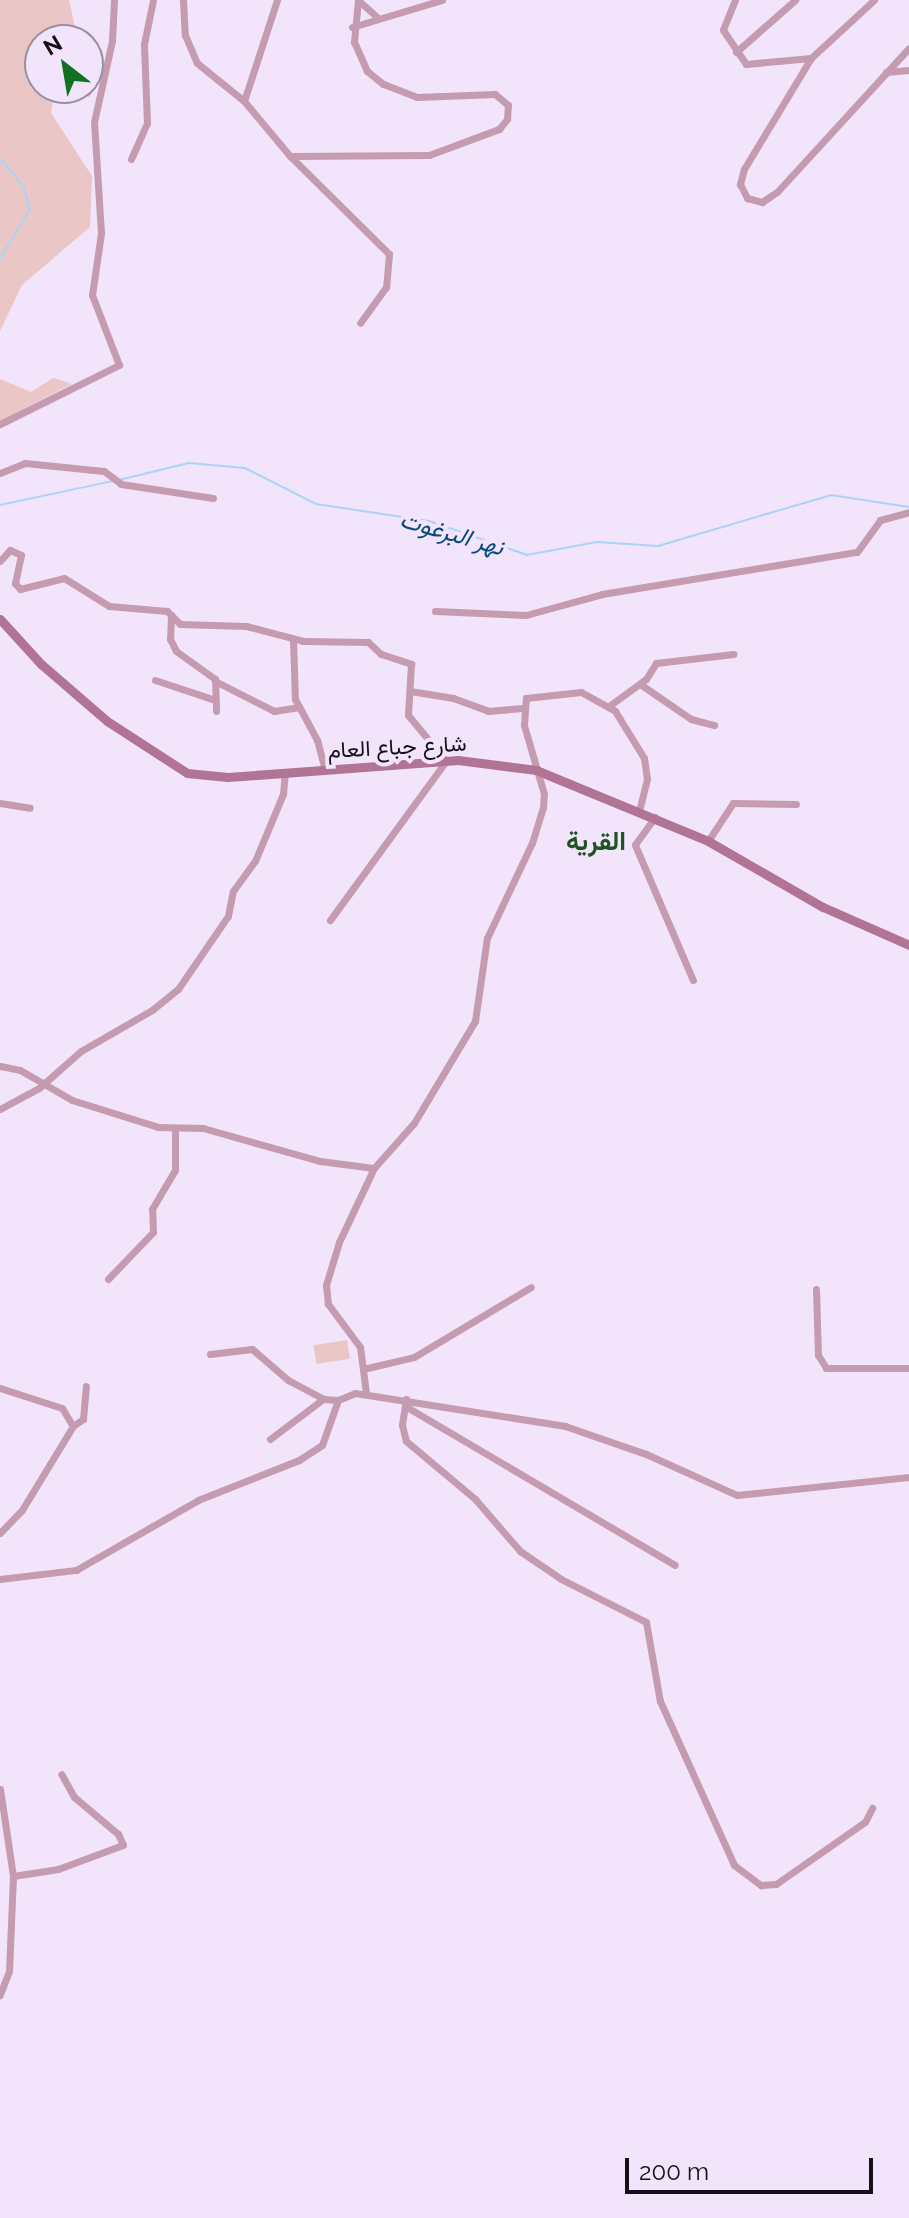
<!DOCTYPE html>
<meta charset="utf-8">
<style>
body{margin:0}
#map{position:relative;width:909px;height:2218px;overflow:hidden;background:#f2e4fb;font-family:Raleway,Vazirmatn,sans-serif}
div>[style]{position:absolute}
.green>*{inset:0;background:#ebc6c6;transform-origin:0 0}
.stream>*{height:2px;margin:-1px;padding:0 1px;transform-origin:1px;border-radius:1px;background:#a9d4f9}
.street>*{height:7px;margin:-3.5px;padding:0 3.5px;transform-origin:3.5px;border-radius:3.5px;background:#c59bb1}
.secondary>*{height:9px;margin:-4.5px;padding:0 4.5px;transform-origin:4.5px;border-radius:4.5px;background:#b17495}
span{translate:-50% -50%;white-space:nowrap;text-align:center;line-height:1.15;-webkit-text-stroke:8px #f2e4fb;paint-order:stroke}
.street-label{font-size:22px;color:#151018}
.water-label{font-size:24px;color:#064c7a;font-style:italic}
.quarter-label{font-size:26px;color:#1d5522;font-weight:700}
.north{position:absolute;left:24px;top:24px;width:80px;height:80px;box-sizing:border-box;background:#f2e4fb;border:2px solid #9a8fa0;border-radius:50%;rotate:329deg;font-size:22px;font-weight:700;line-height:32px;text-align:center;color:#151018}
.north::after{content:'';display:block;margin:auto;width:28px;height:36px;background:#107221;clip-path:polygon(50% 0,100% 100%,50% 72%,0 100%)}
.scale{position:absolute;left:625px;top:2158px;width:248px;height:36px;box-sizing:border-box;border:4px solid #151018;border-top:0;padding-left:10px;font-size:24px;line-height:28px;white-space:nowrap;color:#151018;-webkit-text-stroke:6px #f2e4fb;paint-order:stroke}
</style>
<div id="map">
<div class="green">
<i style="clip-path:polygon(0 0,69px 0,77px 36px,40px 40px,40px 88px,88px 88px,88px 69px,98px 70px,90px 97px,54px 94px,51px 113px,92px 176px,90px 227px,22px 285px,0 331px)"></i>
<i style="clip-path:polygon(53px 378px,72px 384px,0 421px,0 379px,31px 392px)"></i>
<i style="left:347px;top:1340px;width:19px;height:34px;rotate:81deg"></i>
</div>
<div class="stream">
<i style="left:0;top:158px;width:38px;rotate:51deg"></i>
<i style="left:24px;top:188px;width:23px;rotate:75deg"></i>
<i style="left:30px;top:210px;width:57px;rotate:122deg"></i>
<i style="left:119px;top:480px;width:72px;rotate:-13.7deg"></i>
<i style="left:189px;top:463px;width:56px;rotate:5.1deg"></i>
<i style="left:245px;top:468px;width:80px;rotate:26.9deg"></i>
<i style="left:316px;top:504px;width:114px;rotate:8.6deg"></i>
<i style="left:429px;top:521px;width:104px;rotate:19.1deg"></i>
<i style="left:527px;top:555px;width:71px;rotate:-10.5deg"></i>
<i style="left:597px;top:542px;width:61px;rotate:3.8deg"></i>
<i style="left:658px;top:546px;width:180px;rotate:-16.4deg"></i>
<i style="left:831px;top:495px;width:79px;rotate:8.7deg"></i>
<i style="left:0;top:505px;width:116px;rotate:-12deg"></i>
</div>
<div class="street">
<i style="left:183px;top:0;width:35px;rotate:87deg"></i>
<i style="left:185px;top:35px;width:30px;rotate:67deg"></i>
<i style="left:197px;top:63px;width:60px;rotate:39deg"></i>
<i style="left:244px;top:101px;width:72px;rotate:50.1deg"></i>
<i style="left:290px;top:156px;width:139px;rotate:44.7deg"></i>
<i style="left:389px;top:254px;width:33px;rotate:95deg"></i>
<i style="left:386px;top:287px;width:44px;rotate:125.8deg"></i>
<i style="left:358px;top:0;width:25px;rotate:42deg"></i>
<i style="left:735px;top:0;width:32px;rotate:112deg"></i>
<i style="left:723px;top:30px;width:41px;rotate:55.9deg"></i>
<i style="left:746px;top:64px;width:65px;rotate:-5.3deg"></i>
<i style="left:874px;top:0;width:86px;rotate:137.4deg"></i>
<i style="left:811px;top:58px;width:130px;rotate:121.1deg"></i>
<i style="left:744px;top:169px;width:16px;rotate:105deg"></i>
<i style="left:740px;top:184px;width:16px;rotate:63deg"></i>
<i style="left:747px;top:198px;width:16px;rotate:15deg"></i>
<i style="left:762px;top:202px;width:18px;rotate:-34deg"></i>
<i style="left:777px;top:192px;width:195px;rotate:-47.5deg"></i>
<i style="left:352px;top:27px;width:94px;rotate:-16.7deg"></i>
<i style="left:736px;top:52px;width:79px;rotate:-41.4deg"></i>
<i style="left:886px;top:72px;width:23px;rotate:-5deg"></i>
<i style="left:244px;top:101px;width:106px;rotate:-71.9deg"></i>
<i style="left:290px;top:156px;width:139px;rotate:-0.4deg"></i>
<i style="left:429px;top:155px;width:75px;rotate:-20.4deg"></i>
<i style="left:499px;top:129px;width:13px;rotate:-51deg"></i>
<i style="left:507px;top:119px;width:14px;rotate:-86deg"></i>
<i style="left:508px;top:105px;width:17px;rotate:-140deg"></i>
<i style="left:495px;top:94px;width:78px;rotate:177.8deg"></i>
<i style="left:417px;top:97px;width:36px;rotate:-159deg"></i>
<i style="left:383px;top:84px;width:21px;rotate:-141deg"></i>
<i style="left:367px;top:71px;width:32px;rotate:-114deg"></i>
<i style="left:354px;top:42px;width:42px;rotate:-84.6deg"></i>
<i style="left:131px;top:159px;width:39px;rotate:-66deg"></i>
<i style="left:147px;top:123px;width:79px;rotate:-92.2deg"></i>
<i style="left:144px;top:44px;width:45px;rotate:-78.4deg"></i>
<i style="left:0;top:424px;width:133px;rotate:-26.4deg"></i>
<i style="left:119px;top:365px;width:75px;rotate:-111.1deg"></i>
<i style="left:92px;top:295px;width:63px;rotate:-81.7deg"></i>
<i style="left:101px;top:233px;width:111px;rotate:-93.6deg"></i>
<i style="left:94px;top:122px;width:83px;rotate:-77.5deg"></i>
<i style="left:112px;top:41px;width:41px;rotate:-87.2deg"></i>
<i style="left:0;top:473px;width:27px;rotate:-22deg"></i>
<i style="left:25px;top:463px;width:79px;rotate:5.8deg"></i>
<i style="left:104px;top:471px;width:21px;rotate:37deg"></i>
<i style="left:121px;top:484px;width:93px;rotate:8.7deg"></i>
<i style="left:0;top:561px;width:15px;rotate:-48deg"></i>
<i style="left:10px;top:550px;width:12px;rotate:24deg"></i>
<i style="left:21px;top:555px;width:29px;rotate:102deg"></i>
<i style="left:15px;top:583px;width:8px;rotate:50deg"></i>
<i style="left:20px;top:589px;width:45px;rotate:-14deg"></i>
<i style="left:64px;top:578px;width:53px;rotate:31.9deg"></i>
<i style="left:109px;top:606px;width:58px;rotate:4.9deg"></i>
<i style="left:167px;top:611px;width:18px;rotate:45deg"></i>
<i style="left:180px;top:624px;width:66px;rotate:1.7deg"></i>
<i style="left:246px;top:626px;width:59px;rotate:14.7deg"></i>
<i style="left:303px;top:641px;width:65px;rotate:0.9deg"></i>
<i style="left:368px;top:642px;width:18px;rotate:43deg"></i>
<i style="left:381px;top:654px;width:32px;rotate:18deg"></i>
<i style="left:411px;top:664px;width:51px;rotate:93.4deg"></i>
<i style="left:408px;top:715px;width:60px;rotate:50.4deg"></i>
<i style="left:446px;top:761px;width:197px;rotate:126.1deg"></i>
<i style="left:435px;top:611px;width:91px;rotate:2.5deg"></i>
<i style="left:526px;top:615px;width:79px;rotate:-15.4deg"></i>
<i style="left:602px;top:594px;width:258px;rotate:-9.4deg"></i>
<i style="left:857px;top:552px;width:39px;rotate:-54deg"></i>
<i style="left:880px;top:520px;width:30px;rotate:-15deg"></i>
<i style="left:171px;top:615px;width:24px;rotate:92deg"></i>
<i style="left:170px;top:639px;width:13px;rotate:63deg"></i>
<i style="left:176px;top:651px;width:48px;rotate:35.7deg"></i>
<i style="left:215px;top:679px;width:32px;rotate:88deg"></i>
<i style="left:293px;top:640px;width:59px;rotate:88.1deg"></i>
<i style="left:295px;top:699px;width:47px;rotate:61.8deg"></i>
<i style="left:317px;top:740px;width:30px;rotate:75deg"></i>
<i style="left:155px;top:680px;width:63px;rotate:18.4deg"></i>
<i style="left:215px;top:681px;width:66px;rotate:27deg"></i>
<i style="left:274px;top:711px;width:24px;rotate:-9deg"></i>
<i style="left:640px;top:684px;width:62px;rotate:34.5deg"></i>
<i style="left:691px;top:719px;width:24px;rotate:15deg"></i>
<i style="left:410px;top:691px;width:44px;rotate:9.2deg"></i>
<i style="left:453px;top:698px;width:37px;rotate:20deg"></i>
<i style="left:488px;top:711px;width:35px;rotate:-5deg"></i>
<i style="left:609px;top:706px;width:46px;rotate:-36.1deg"></i>
<i style="left:646px;top:679px;width:19px;rotate:-58deg"></i>
<i style="left:656px;top:663px;width:78px;rotate:-6.7deg"></i>
<i style="left:0;top:803px;width:30px;rotate:9deg"></i>
<i style="left:655px;top:817px;width:34px;rotate:126deg"></i>
<i style="left:635px;top:845px;width:147px;rotate:66.8deg"></i>
<i style="left:708px;top:841px;width:45px;rotate:-56.7deg"></i>
<i style="left:733px;top:803px;width:63px;rotate:0.9deg"></i>
<i style="left:0;top:1066px;width:20px;rotate:11deg"></i>
<i style="left:20px;top:1070px;width:60px;rotate:30deg"></i>
<i style="left:72px;top:1100px;width:90px;rotate:17.4deg"></i>
<i style="left:158px;top:1127px;width:45px;rotate:1.3deg"></i>
<i style="left:203px;top:1128px;width:122px;rotate:15.8deg"></i>
<i style="left:320px;top:1161px;width:54px;rotate:7.4deg"></i>
<i style="left:0;top:1109px;width:44px;rotate:-28.3deg"></i>
<i style="left:39px;top:1088px;width:56px;rotate:-41.4deg"></i>
<i style="left:81px;top:1051px;width:82px;rotate:-30deg"></i>
<i style="left:152px;top:1010px;width:33px;rotate:-39deg"></i>
<i style="left:178px;top:989px;width:88px;rotate:-55.6deg"></i>
<i style="left:228px;top:916px;width:25px;rotate:-79deg"></i>
<i style="left:233px;top:891px;width:37px;rotate:-54deg"></i>
<i style="left:255px;top:861px;width:73px;rotate:-67.3deg"></i>
<i style="left:283px;top:794px;width:22px;rotate:-85deg"></i>
<i style="left:108px;top:1279px;width:65px;rotate:-46.2deg"></i>
<i style="left:153px;top:1232px;width:23px;rotate:-92deg"></i>
<i style="left:152px;top:1209px;width:45px;rotate:-59.5deg"></i>
<i style="left:175px;top:1170px;width:40px;rotate:-90deg"></i>
<i style="left:816px;top:1289px;width:66px;rotate:88.3deg"></i>
<i style="left:818px;top:1355px;width:15px;rotate:58deg"></i>
<i style="left:826px;top:1368px;width:83px"></i>
<i style="left:210px;top:1354px;width:42px;rotate:-6.8deg"></i>
<i style="left:252px;top:1349px;width:48px;rotate:40.7deg"></i>
<i style="left:288px;top:1380px;width:40px;rotate:28deg"></i>
<i style="left:323px;top:1399px;width:15px;rotate:4deg"></i>
<i style="left:363px;top:1369px;width:52px;rotate:-13.2deg"></i>
<i style="left:414px;top:1357px;width:136px;rotate:-30.9deg"></i>
<i style="left:0;top:1388px;width:65px;rotate:17.9deg"></i>
<i style="left:62px;top:1408px;width:21px;rotate:59deg"></i>
<i style="left:73px;top:1426px;width:98px;rotate:121.3deg"></i>
<i style="left:22px;top:1510px;width:32px;rotate:134deg"></i>
<i style="left:366px;top:1393px;width:46px;rotate:-97.4deg"></i>
<i style="left:360px;top:1347px;width:54px;rotate:-126.7deg"></i>
<i style="left:328px;top:1304px;width:19px;rotate:-96deg"></i>
<i style="left:326px;top:1285px;width:45px;rotate:-73.2deg"></i>
<i style="left:339px;top:1242px;width:82px;rotate:-64.7deg"></i>
<i style="left:374px;top:1168px;width:60px;rotate:-48.4deg"></i>
<i style="left:414px;top:1123px;width:119px;rotate:-59.1deg"></i>
<i style="left:475px;top:1021px;width:84px;rotate:-81.8deg"></i>
<i style="left:487px;top:938px;width:105px;rotate:-64.7deg"></i>
<i style="left:532px;top:843px;width:38px;rotate:-73deg"></i>
<i style="left:543px;top:807px;width:13px;rotate:-86deg"></i>
<i style="left:544px;top:794px;width:72px;rotate:-106.2deg"></i>
<i style="left:524px;top:725px;width:27px;rotate:-86deg"></i>
<i style="left:526px;top:698px;width:55px;rotate:-6.2deg"></i>
<i style="left:581px;top:692px;width:39px;rotate:29deg"></i>
<i style="left:615px;top:711px;width:55px;rotate:58.3deg"></i>
<i style="left:644px;top:758px;width:21px;rotate:82deg"></i>
<i style="left:647px;top:779px;width:32px;rotate:104deg"></i>
<i style="left:406px;top:1399px;width:26px;rotate:99deg"></i>
<i style="left:402px;top:1425px;width:16px;rotate:76deg"></i>
<i style="left:406px;top:1441px;width:90px;rotate:40deg"></i>
<i style="left:475px;top:1499px;width:69px;rotate:49.1deg"></i>
<i style="left:520px;top:1551px;width:50px;rotate:34.3deg"></i>
<i style="left:561px;top:1579px;width:95px;rotate:26.8deg"></i>
<i style="left:646px;top:1622px;width:80px;rotate:80deg"></i>
<i style="left:660px;top:1701px;width:180px;rotate:65.7deg"></i>
<i style="left:734px;top:1865px;width:34px;rotate:37deg"></i>
<i style="left:761px;top:1885px;width:15px;rotate:-4deg"></i>
<i style="left:776px;top:1884px;width:108px;rotate:-34.9deg"></i>
<i style="left:865px;top:1822px;width:16px;rotate:-63deg"></i>
<i style="left:405px;top:1406px;width:313px;rotate:30.5deg"></i>
<i style="left:73px;top:1426px;width:12px;rotate:-35deg"></i>
<i style="left:83px;top:1419px;width:33px;rotate:-85deg"></i>
<i style="left:270px;top:1439px;width:66px;rotate:-37deg"></i>
<i style="left:0;top:1579px;width:77px;rotate:-6.8deg"></i>
<i style="left:76px;top:1570px;width:141px;rotate:-29.8deg"></i>
<i style="left:198px;top:1500px;width:109px;rotate:-21.6deg"></i>
<i style="left:299px;top:1460px;width:27px;rotate:-33deg"></i>
<i style="left:322px;top:1445px;width:48px;rotate:-70.4deg"></i>
<i style="left:338px;top:1400px;width:18px;rotate:-22deg"></i>
<i style="left:355px;top:1393px;width:213px;rotate:8.9deg"></i>
<i style="left:565px;top:1426px;width:86px;rotate:19.1deg"></i>
<i style="left:646px;top:1454px;width:100px;rotate:24.3deg"></i>
<i style="left:737px;top:1495px;width:173px;rotate:-6deg"></i>
<i style="left:0;top:1789px;width:88px;rotate:81.5deg"></i>
<i style="left:13px;top:1876px;width:95px;rotate:92.4deg"></i>
<i style="left:9px;top:1971px;width:26px;rotate:111deg"></i>
<i style="left:13px;top:1876px;width:46px;rotate:-8.8deg"></i>
<i style="left:58px;top:1869px;width:69px;rotate:-20.3deg"></i>
<i style="left:123px;top:1845px;width:12px;rotate:-114deg"></i>
<i style="left:118px;top:1834px;width:57px;rotate:-139.9deg"></i>
<i style="left:74px;top:1797px;width:26px;rotate:-119deg"></i>
</div>
<div class="secondary">
<i style="left:0;top:619px;width:61px;rotate:47.7deg"></i>
<i style="left:41px;top:664px;width:87px;rotate:40.8deg"></i>
<i style="left:107px;top:721px;width:95px;rotate:33deg"></i>
<i style="left:187px;top:773px;width:41px;rotate:5.6deg"></i>
<i style="left:228px;top:777px;width:231px;rotate:-4.2deg"></i>
<i style="left:458px;top:760px;width:79px;rotate:7.3deg"></i>
<i style="left:536px;top:770px;width:186px;rotate:22.4deg"></i>
<i style="left:708px;top:841px;width:133px;rotate:29.9deg"></i>
<i style="left:823px;top:907px;width:94px;rotate:23.8deg"></i>
</div>
<div class="street-label">
<span style="left:397px;top:747px;rotate:-3deg">شارع جباع العام</span>
</div>
<div class="water-label">
<span style="left:452px;top:533px;rotate:16deg">نهر البرغوت</span>
</div>
<div class="quarter-label">
<span style="left:596px;top:842px">القرية</span>
</div>
<div class="north">N</div>
<div class="scale">200 m</div>
</div>
